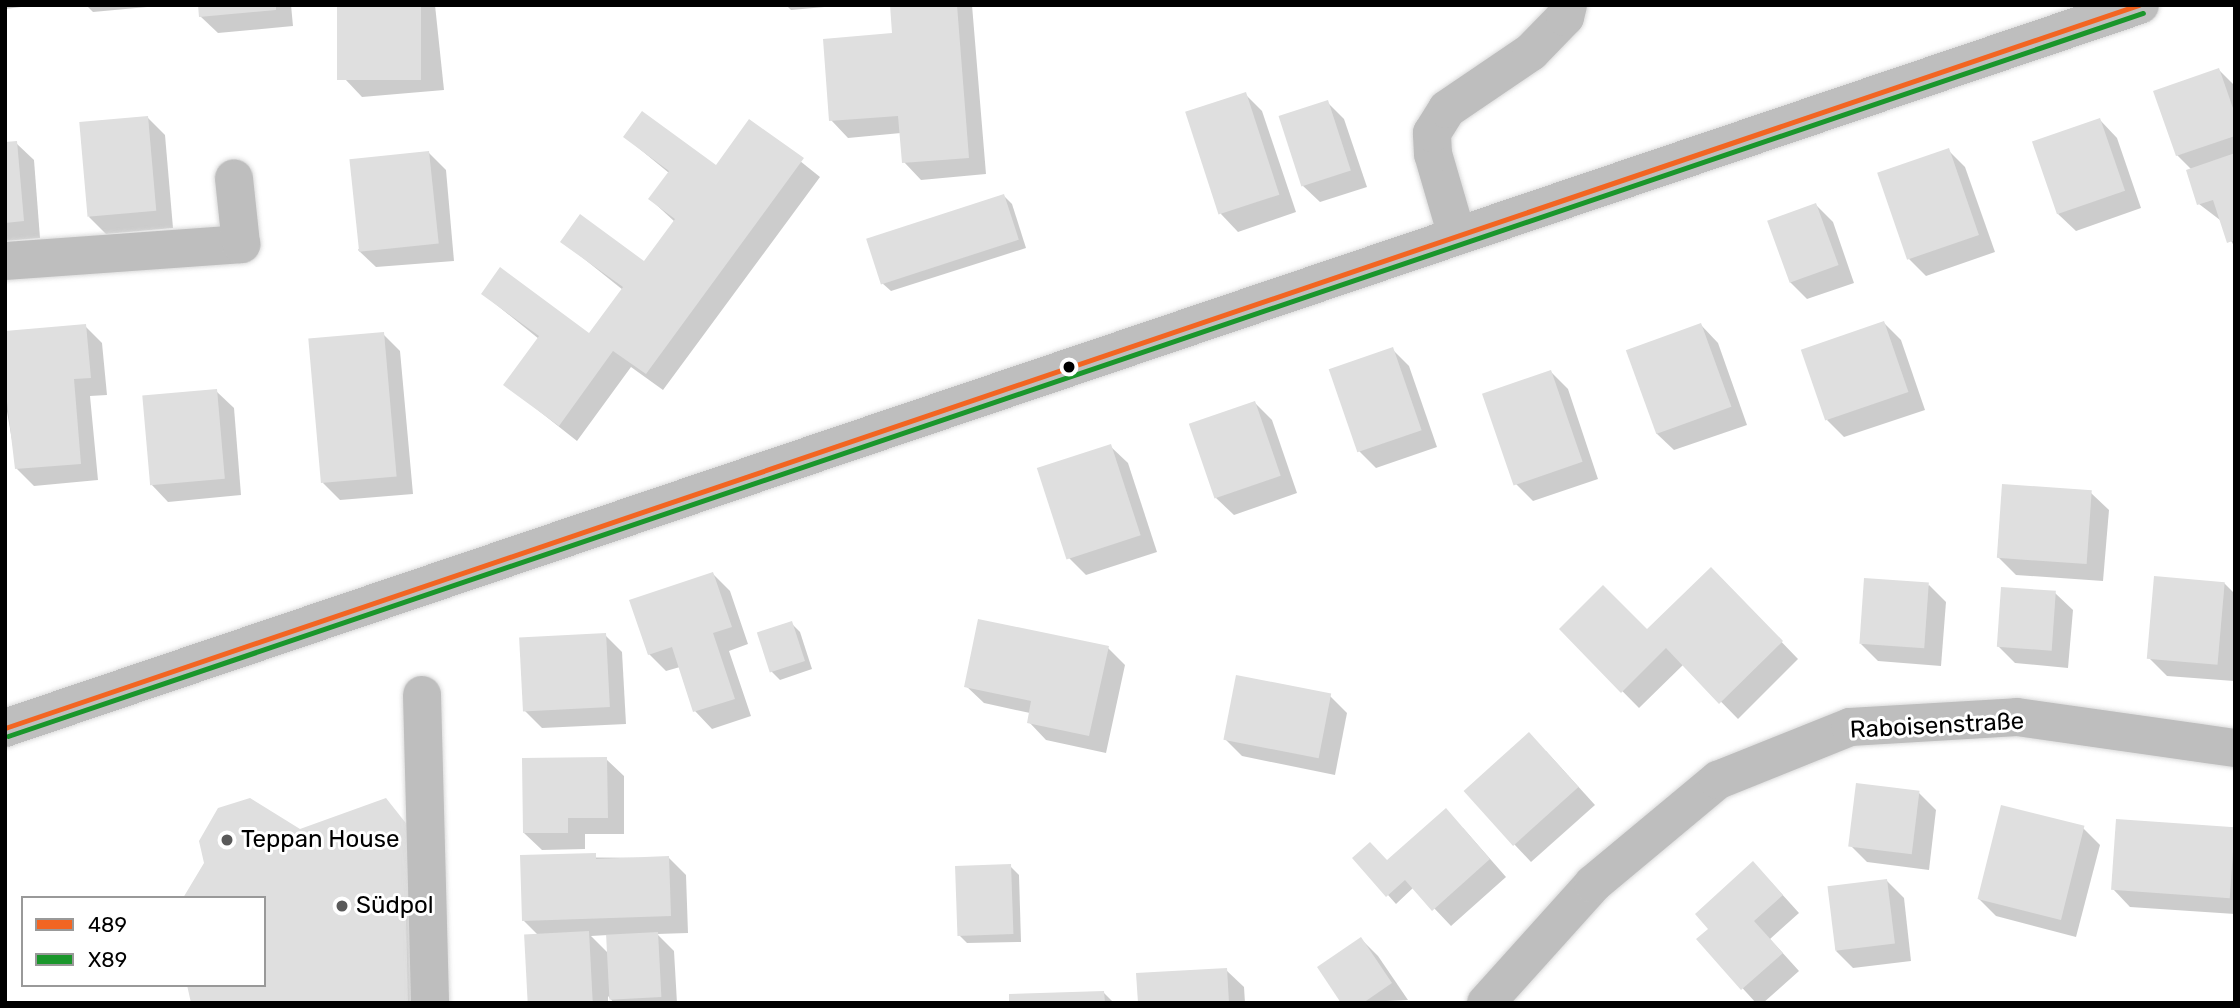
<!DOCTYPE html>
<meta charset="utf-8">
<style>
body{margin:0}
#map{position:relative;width:2240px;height:1008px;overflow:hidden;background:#fff;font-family:Rubik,sans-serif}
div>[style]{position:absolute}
.shadow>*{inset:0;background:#0003}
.building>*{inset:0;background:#dfdfdf;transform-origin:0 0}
.roads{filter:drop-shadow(0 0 2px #dbdbdb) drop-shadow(0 0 2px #dbdbdb)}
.minor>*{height:38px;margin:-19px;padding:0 19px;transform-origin:19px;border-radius:19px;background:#bebebe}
.major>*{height:38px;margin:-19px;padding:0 19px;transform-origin:19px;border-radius:19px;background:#bebebe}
.bus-1>*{height:5px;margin:-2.5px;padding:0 2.5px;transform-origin:2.5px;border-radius:2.5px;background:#f26522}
.bus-2>*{height:5px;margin:-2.5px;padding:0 2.5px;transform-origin:2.5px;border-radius:2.5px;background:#1a962b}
.dots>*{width:19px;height:19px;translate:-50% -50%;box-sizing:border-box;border:4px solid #fff;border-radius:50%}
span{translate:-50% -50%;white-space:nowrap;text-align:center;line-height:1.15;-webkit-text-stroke:6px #fff;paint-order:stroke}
.street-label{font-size:24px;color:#000}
.poi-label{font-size:24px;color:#000}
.left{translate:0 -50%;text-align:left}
.frame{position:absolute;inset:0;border:7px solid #000;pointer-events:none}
.legend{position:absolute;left:21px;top:896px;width:245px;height:91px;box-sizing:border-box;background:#fff;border:2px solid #999;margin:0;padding:9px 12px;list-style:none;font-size:21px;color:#000}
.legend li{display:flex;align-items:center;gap:14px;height:35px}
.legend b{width:35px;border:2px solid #999}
</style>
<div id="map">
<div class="shadow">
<i style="clip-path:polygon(5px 5px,29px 5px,29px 6px,5px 9px)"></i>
<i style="clip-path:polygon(86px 5px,158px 5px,158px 6px,93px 12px)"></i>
<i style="clip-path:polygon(199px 5px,291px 5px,293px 26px,218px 33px,200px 16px)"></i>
<i style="clip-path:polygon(339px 5px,435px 5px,444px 90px,362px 97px,345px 79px)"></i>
<i style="clip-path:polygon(786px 5px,847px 5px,791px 10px)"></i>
<i style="clip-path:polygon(892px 5px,972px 5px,986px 174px,921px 180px,904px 162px,901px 133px,848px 138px,831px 120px,894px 35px)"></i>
<i style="clip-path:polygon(2219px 70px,2235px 86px,2235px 248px,2220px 220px,2199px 204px,2192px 170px,2177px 155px)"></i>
<i style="clip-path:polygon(1245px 94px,1262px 111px,1296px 212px,1238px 232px,1221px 214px)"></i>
<i style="clip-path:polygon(1327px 102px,1344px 119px,1367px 187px,1320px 202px,1302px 185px)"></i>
<i style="clip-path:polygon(148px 118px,165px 135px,173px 228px,106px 234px,89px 217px)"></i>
<i style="clip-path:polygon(2100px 120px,2117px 138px,2141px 208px,2076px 231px,2058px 214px)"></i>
<i style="clip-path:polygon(750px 121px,820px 177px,663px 390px,631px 367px,577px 441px,506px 385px,539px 339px,483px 294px,590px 335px,623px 290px,563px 242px,645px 264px,675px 222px,650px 199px,669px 173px,625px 137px,716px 167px)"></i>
<i style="clip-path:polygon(16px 143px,34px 160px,40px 238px,5px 241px,5px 144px)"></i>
<i style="clip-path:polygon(1948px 150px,1965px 167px,1995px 252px,1926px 276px,1909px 259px)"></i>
<i style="clip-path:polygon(429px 153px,446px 170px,454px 261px,376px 267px,358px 250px)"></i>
<i style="clip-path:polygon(1004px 196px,1012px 204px,1026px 248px,891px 291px,882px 283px)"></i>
<i style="clip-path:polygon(1816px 205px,1833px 222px,1854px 283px,1807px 299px,1790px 282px)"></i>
<i style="clip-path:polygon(1884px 323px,1901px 340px,1925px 410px,1844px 437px,1827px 420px)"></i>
<i style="clip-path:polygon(1701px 325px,1718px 343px,1747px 425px,1674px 450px,1656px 433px)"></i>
<i style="clip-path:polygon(85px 326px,102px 343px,107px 395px,90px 396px,98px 480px,34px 486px,17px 469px,5px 400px,5px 333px)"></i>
<i style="clip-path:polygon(383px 334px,400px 351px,413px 494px,340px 500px,323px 483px)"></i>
<i style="clip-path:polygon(1392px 349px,1409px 366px,1437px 447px,1376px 468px,1359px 451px)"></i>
<i style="clip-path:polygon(1551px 372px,1568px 389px,1598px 479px,1533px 501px,1516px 484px)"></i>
<i style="clip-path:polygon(216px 391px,234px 408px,241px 495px,168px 502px,151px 484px)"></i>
<i style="clip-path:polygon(1255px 403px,1272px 420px,1297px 493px,1234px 515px,1216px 498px)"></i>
<i style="clip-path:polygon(1110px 446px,1128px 463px,1157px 552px,1086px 575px,1069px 558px)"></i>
<i style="clip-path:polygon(2091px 493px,2109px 510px,2103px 581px,2016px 575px,1998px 557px)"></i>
<i style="clip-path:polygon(1711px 569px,1798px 659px,1738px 719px,1684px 664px,1639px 708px,1561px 629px,1647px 632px)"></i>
<i style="clip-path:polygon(713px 574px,730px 591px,748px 644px,729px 651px,751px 716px,712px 729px,695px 711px,680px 667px,666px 671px,649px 654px)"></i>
<i style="clip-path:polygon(2224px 583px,2235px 594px,2234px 681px,2167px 676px,2150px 659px)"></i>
<i style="clip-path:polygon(1929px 585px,1946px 602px,1941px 666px,1878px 661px,1861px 644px)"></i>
<i style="clip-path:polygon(2055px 593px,2073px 610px,2068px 668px,2015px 663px,1998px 646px)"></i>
<i style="clip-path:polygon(791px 623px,800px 632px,812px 669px,780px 680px,771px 671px)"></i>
<i style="clip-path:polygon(605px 635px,622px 652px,626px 724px,542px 728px,525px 711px)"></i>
<i style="clip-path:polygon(1108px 648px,1125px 665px,1106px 753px,1046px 740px,1029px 722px,1030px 713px,984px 703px,966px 686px)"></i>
<i style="clip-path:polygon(1330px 696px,1347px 713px,1335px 775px,1242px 756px,1225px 739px)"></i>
<i style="clip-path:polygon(1546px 751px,1595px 805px,1531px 862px,1514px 844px)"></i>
<i style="clip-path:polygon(606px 759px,624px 776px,624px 834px,585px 834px,585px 849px,542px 850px,524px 833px)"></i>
<i style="clip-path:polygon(1919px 793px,1936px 810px,1929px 870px,1867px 862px,1850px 845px)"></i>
<i style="clip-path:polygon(1463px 828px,1506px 877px,1451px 926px,1414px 887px,1396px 904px,1388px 895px,1388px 862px)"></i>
<i style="clip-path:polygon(2083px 828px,2100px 845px,2076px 937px,1996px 916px,1979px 899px)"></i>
<i style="clip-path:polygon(2235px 830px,2235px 914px,2130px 907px,2113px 889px)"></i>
<i style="clip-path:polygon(300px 831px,424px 847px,416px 1003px,192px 1003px,264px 985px,264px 898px,206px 863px)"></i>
<i style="clip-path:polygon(evenodd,522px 857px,669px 858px,686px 875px,688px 933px,657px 934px,674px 951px,677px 1003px,614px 1003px,608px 996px,608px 1003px,530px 1003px,539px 936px,523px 920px,522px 857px,608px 935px,609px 954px,591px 936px,608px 935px)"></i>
<i style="clip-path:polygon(1010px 866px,1019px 875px,1021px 942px,967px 943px,958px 934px)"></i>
<i style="clip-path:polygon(1770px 881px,1799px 913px,1770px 939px,1799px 971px,1763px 1003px,1756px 1003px,1698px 939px)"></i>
<i style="clip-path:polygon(1887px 881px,1904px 898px,1911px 961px,1853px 968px,1836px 951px)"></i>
<i style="clip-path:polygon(1361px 939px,1378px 956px,1408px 1000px,1343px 1003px)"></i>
<i style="clip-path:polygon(1226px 970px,1244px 987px,1245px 1003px,1140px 1003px)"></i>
<i style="clip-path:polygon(1104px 993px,1114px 1003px,1011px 1003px)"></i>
</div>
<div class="building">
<i style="clip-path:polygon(198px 5px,276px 5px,276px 10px,199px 17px)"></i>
<i style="left:337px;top:5px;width:84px;height:75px"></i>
<i style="clip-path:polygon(890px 5px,957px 5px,969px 158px,902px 163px,898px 116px,829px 121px,823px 39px,892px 33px)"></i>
<i style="clip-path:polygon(2219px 68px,2235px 114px,2235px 136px,2176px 156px,2153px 91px)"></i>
<i style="left:1246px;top:92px;width:108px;height:64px;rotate:72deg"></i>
<i style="left:1328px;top:100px;width:74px;height:52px;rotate:72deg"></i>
<i style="clip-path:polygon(642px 111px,716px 165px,749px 119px,804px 158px,646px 374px,613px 351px,559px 426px,503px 385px,539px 336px,481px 294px,500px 267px,589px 333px,623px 287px,560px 242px,580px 214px,644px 261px,675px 219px,648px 199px,669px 171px,623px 137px)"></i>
<i style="left:148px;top:116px;width:95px;height:69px;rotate:85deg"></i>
<i style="left:2100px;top:118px;width:77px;height:72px;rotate:71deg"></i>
<i style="clip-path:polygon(17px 141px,24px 221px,5px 223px,5px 142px)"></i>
<i style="left:1949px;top:148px;width:92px;height:76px;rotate:71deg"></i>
<i style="left:429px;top:151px;width:93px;height:80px;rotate:84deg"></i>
<i style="clip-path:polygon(2235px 153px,2235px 240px,2227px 243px,2213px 200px,2197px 205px,2186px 170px)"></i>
<i style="left:1004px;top:194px;width:48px;height:145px;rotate:72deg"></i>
<i style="left:1816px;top:203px;width:66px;height:52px;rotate:70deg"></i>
<i style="left:1884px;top:321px;width:75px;height:88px;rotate:71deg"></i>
<i style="left:1701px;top:323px;width:89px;height:80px;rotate:70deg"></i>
<i style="clip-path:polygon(86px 324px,91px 378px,74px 379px,81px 464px,15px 469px,5px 385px,5px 331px)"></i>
<i style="left:384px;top:332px;width:145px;height:76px;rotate:85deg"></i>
<i style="left:1393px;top:347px;width:88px;height:68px;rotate:71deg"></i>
<i style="left:1551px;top:370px;width:97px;height:73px;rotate:71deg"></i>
<i style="left:217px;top:389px;width:90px;height:75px;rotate:85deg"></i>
<i style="left:1255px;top:401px;width:79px;height:70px;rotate:71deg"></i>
<i style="left:1111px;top:444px;width:96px;height:78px;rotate:72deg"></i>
<i style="left:2002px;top:484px;width:90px;height:74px;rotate:4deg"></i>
<i style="clip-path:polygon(1711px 567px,1783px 641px,1719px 704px,1666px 648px,1621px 693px,1559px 629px,1603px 585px,1647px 629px)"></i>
<i style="clip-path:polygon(713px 572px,732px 627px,713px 633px,735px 699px,693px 712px,672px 647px,648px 655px,629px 600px)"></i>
<i style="left:2154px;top:576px;width:71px;height:83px;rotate:5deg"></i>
<i style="left:1864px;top:578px;width:65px;height:66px;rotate:4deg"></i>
<i style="left:2001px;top:587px;width:55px;height:60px;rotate:4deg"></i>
<i style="clip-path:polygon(978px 619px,1109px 646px,1089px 736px,1027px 723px,1031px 701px,964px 687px)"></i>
<i style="left:792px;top:621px;width:42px;height:37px;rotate:72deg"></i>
<i style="left:606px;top:633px;width:74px;height:87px;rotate:87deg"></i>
<i style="left:1236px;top:675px;width:97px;height:66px;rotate:11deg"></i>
<i style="left:1529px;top:732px;width:74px;height:88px;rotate:48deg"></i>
<i style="clip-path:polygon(607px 757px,608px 818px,568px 818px,568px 833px,523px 833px,522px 758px)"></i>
<i style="left:1856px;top:783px;width:64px;height:64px;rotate:7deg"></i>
<i style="clip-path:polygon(250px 798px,300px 829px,386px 798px,416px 836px,419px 914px,406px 914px,408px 1003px,191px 1003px,187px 985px,264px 985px,264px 898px,183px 898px,204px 863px,199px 841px,218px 808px)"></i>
<i style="left:2001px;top:805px;width:86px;height:97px;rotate:14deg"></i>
<i style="clip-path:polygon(1446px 808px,1490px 859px,1432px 911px,1405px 880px,1386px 897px,1352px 858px,1370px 842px,1387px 860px)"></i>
<i style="left:2116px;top:819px;width:119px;height:71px;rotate:4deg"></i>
<i style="clip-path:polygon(596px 853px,596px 859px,669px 856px,671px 916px,522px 921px,520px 855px)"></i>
<i style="clip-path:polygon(1753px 861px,1783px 895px,1754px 921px,1783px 953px,1741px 990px,1696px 939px,1708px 929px,1695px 914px)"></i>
<i style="left:1011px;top:864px;width:70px;height:56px;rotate:88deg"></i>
<i style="left:1887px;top:879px;width:65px;height:60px;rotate:83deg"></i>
<i style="left:589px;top:931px;width:72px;height:65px;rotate:87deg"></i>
<i style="left:658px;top:932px;width:65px;height:52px;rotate:87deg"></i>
<i style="clip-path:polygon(1361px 937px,1392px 983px,1363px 1003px,1341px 1003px,1317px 967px)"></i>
<i style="clip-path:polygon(1227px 968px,1229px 1003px,1138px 1003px,1136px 973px)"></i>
<i style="clip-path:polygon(1104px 991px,1105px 1003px,1009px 1003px,1009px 994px)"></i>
</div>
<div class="roads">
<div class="minor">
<i style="left:1457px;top:236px;width:85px;rotate:-106.3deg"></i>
<i style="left:1433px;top:154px;width:21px;rotate:-93deg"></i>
<i style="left:1432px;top:133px;width:28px;rotate:-58deg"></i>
<i style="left:1447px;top:109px;width:102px;rotate:-34.2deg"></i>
<i style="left:1531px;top:52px;width:49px;rotate:-45.8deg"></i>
<i style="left:1565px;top:17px;width:12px;rotate:-76deg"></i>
<i style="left:5px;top:261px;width:237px;rotate:-4.1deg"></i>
<i style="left:241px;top:244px;width:66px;rotate:-96.1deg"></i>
<i style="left:422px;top:695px;width:308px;rotate:88.5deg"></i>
<i style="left:1486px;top:1003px;width:160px;rotate:-48deg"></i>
<i style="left:1593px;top:884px;width:163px;rotate:-39.8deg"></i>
<i style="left:1718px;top:780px;width:142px;rotate:-21.9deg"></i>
<i style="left:1850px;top:727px;width:167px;rotate:-3.4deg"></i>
<i style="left:2017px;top:717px;width:220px;rotate:8.1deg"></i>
</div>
<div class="major">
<i style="left:5px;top:728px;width:2254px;rotate:-18.71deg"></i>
</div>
</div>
<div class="bus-1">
<i style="left:5px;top:728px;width:2253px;rotate:-18.72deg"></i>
</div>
<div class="bus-2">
<i style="left:8px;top:736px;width:2254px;rotate:-18.71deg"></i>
</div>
<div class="dots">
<i style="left:1069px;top:367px;background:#000"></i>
<i style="left:227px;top:840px;background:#595959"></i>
<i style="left:342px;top:906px;background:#595959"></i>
</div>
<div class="street-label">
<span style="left:1937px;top:726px;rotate:-3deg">Raboisenstraße</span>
</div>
<div class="poi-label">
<span class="left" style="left:241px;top:840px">Teppan House</span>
<span class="left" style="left:356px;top:906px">Südpol</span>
</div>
<div class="frame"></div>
<ul class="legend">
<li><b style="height:9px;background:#f26522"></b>489</li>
<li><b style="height:9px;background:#1a962b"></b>X89</li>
</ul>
</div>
